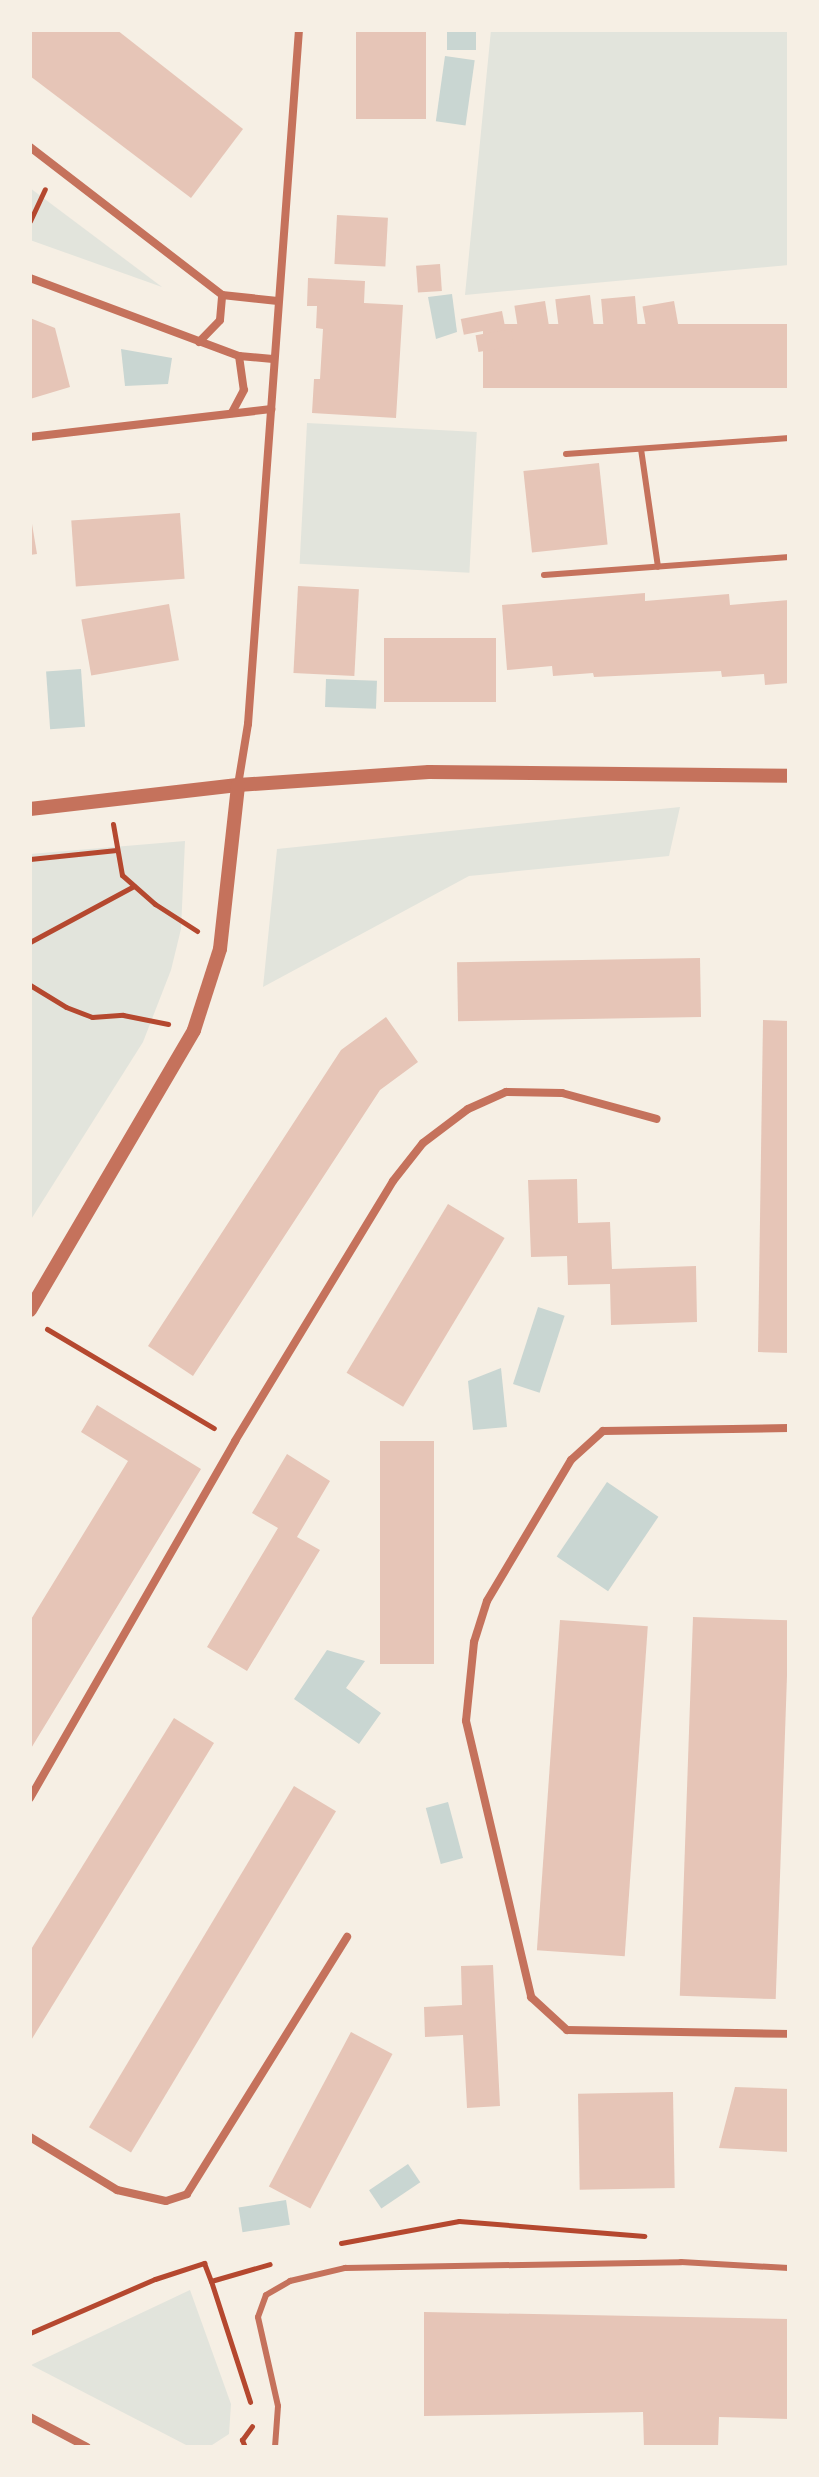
<!DOCTYPE html>
<style>
body{margin:0}
#map{position:relative;width:819px;height:2477px;overflow:hidden;background:#f6efe4;font-family:Manrope,sans-serif}
div>[style]{position:absolute}
.green>*{inset:0;background:#e2e4dc;transform-origin:0 0}
.water>*{inset:0;background:#c9d6d2;transform-origin:0 0}
.building>*{inset:0;background:#e6c5b7;transform-origin:0 0}
.path>*{height:5px;margin:-2.5px;padding:0 2.5px;transform-origin:2.5px;border-radius:2.5px;background:#b5482f}
.service>*{height:6px;margin:-3px;padding:0 3px;transform-origin:3px;border-radius:3px;background:#c5725c}
.minor>*{height:8px;margin:-4px;padding:0 4px;transform-origin:4px;border-radius:4px;background:#c5725c}
.tertiary>*{height:14px;margin:-7px;padding:0 7px;transform-origin:7px;border-radius:7px;background:#c5725c}
span{translate:-50% -50%;white-space:nowrap;text-align:center;line-height:1.15;-webkit-text-stroke:8px #f6efe4;paint-order:stroke}
.frame{position:absolute;inset:0;border:32px solid #f6efe4;pointer-events:none}
</style>
<div id="map">
<div class="green">
<i style="clip-path:polygon(491px 30px,789px 30px,789px 265px,465px 295px)"></i>
<i style="clip-path:polygon(30px 188px,162px 287px,30px 240px)"></i>
<i style="left:307px;top:423px;width:170px;height:141px;rotate:3deg"></i>
<i style="clip-path:polygon(680px 807px,669px 856px,469px 876px,263px 987px,277px 849px)"></i>
<i style="clip-path:polygon(185px 841px,181px 929px,171px 970px,143px 1042px,30px 1221px,30px 854px)"></i>
<i style="clip-path:polygon(190px 2290px,231px 2404px,229px 2434px,209px 2447px,190px 2447px,31px 2365px)"></i>
</div>
<div class="water">
<i style="left:447px;top:30px;width:29px;height:20px"></i>
<i style="left:445px;top:56px;width:30px;height:66px;rotate:8deg"></i>
<i style="clip-path:polygon(452px 294px,457px 332px,436px 339px,428px 297px)"></i>
<i style="clip-path:polygon(121px 349px,172px 358px,168px 384px,125px 386px)"></i>
<i style="left:81px;top:669px;width:58px;height:35px;rotate:86deg"></i>
<i style="left:326px;top:679px;width:51px;height:28px;rotate:2deg"></i>
<i style="left:538px;top:1307px;width:28px;height:81px;rotate:18deg"></i>
<i style="clip-path:polygon(501px 1368px,507px 1427px,473px 1430px,468px 1381px)"></i>
<i style="left:607px;top:1482px;width:62px;height:90px;rotate:34deg"></i>
<i style="clip-path:polygon(327px 1650px,365px 1661px,346px 1688px,381px 1713px,359px 1744px,294px 1699px)"></i>
<i style="left:448px;top:1802px;width:58px;height:23px;rotate:75deg"></i>
<i style="left:408px;top:2164px;width:22px;height:47px;rotate:56deg"></i>
<i style="left:286px;top:2200px;width:25px;height:48px;rotate:81deg"></i>
</div>
<div class="building">
<i style="clip-path:polygon(30px 30px,117px 30px,243px 129px,191px 198px,30px 76px)"></i>
<i style="left:356px;top:30px;width:70px;height:89px"></i>
<i style="left:337px;top:215px;width:51px;height:49px;rotate:3deg"></i>
<i style="left:440px;top:264px;width:27px;height:24px;rotate:86deg"></i>
<i style="clip-path:polygon(308px 278px,365px 281px,364px 303px,403px 305px,396px 418px,312px 413px,314px 379px,320px 379px,323px 329px,316px 328px,317px 306px,307px 306px)"></i>
<i style="left:590px;top:295px;width:42px;height:35px;rotate:83deg"></i>
<i style="left:635px;top:296px;width:37px;height:34px;rotate:85deg"></i>
<i style="left:545px;top:301px;width:39px;height:31px;rotate:81deg"></i>
<i style="left:674px;top:301px;width:27px;height:32px;rotate:80deg"></i>
<i style="left:502px;top:311px;width:16px;height:42px;rotate:79deg"></i>
<i style="clip-path:polygon(30px 318px,55px 328px,70px 387px,30px 399px)"></i>
<i style="left:789px;top:324px;width:64px;height:306px;rotate:90deg"></i>
<i style="left:511px;top:329px;width:17px;height:36px;rotate:80deg"></i>
<i style="left:599px;top:463px;width:82px;height:76px;rotate:84deg"></i>
<i style="clip-path:polygon(30px 512px,37px 554px,30px 555px)"></i>
<i style="left:180px;top:513px;width:66px;height:109px;rotate:86deg"></i>
<i style="left:298px;top:586px;width:61px;height:87px;rotate:3deg"></i>
<i style="clip-path:polygon(645px 593px,645px 601px,729px 594px,730px 605px,789px 600px,789px 683px,765px 685px,764px 674px,722px 677px,721px 671px,594px 677px,593px 673px,553px 676px,552px 666px,507px 670px,502px 605px)"></i>
<i style="left:169px;top:604px;width:57px;height:89px;rotate:80deg"></i>
<i style="left:496px;top:638px;width:64px;height:112px;rotate:90deg"></i>
<i style="left:700px;top:958px;width:59px;height:243px;rotate:89deg"></i>
<i style="clip-path:polygon(386px 1017px,418px 1062px,380px 1090px,193px 1376px,148px 1346px,341px 1050px)"></i>
<i style="clip-path:polygon(763px 1020px,789px 1021px,789px 1353px,758px 1352px)"></i>
<i style="clip-path:polygon(577px 1179px,578px 1223px,610px 1222px,612px 1269px,696px 1266px,697px 1322px,611px 1325px,610px 1284px,568px 1285px,567px 1256px,531px 1257px,528px 1180px)"></i>
<i style="left:448px;top:1204px;width:66px;height:197px;rotate:31deg"></i>
<i style="clip-path:polygon(97px 1405px,201px 1469px,30px 1750px,30px 1621px,128px 1461px,81px 1432px)"></i>
<i style="left:380px;top:1441px;width:54px;height:223px"></i>
<i style="clip-path:polygon(287px 1454px,330px 1481px,297px 1537px,320px 1550px,247px 1671px,207px 1647px,278px 1528px,252px 1513px)"></i>
<i style="left:693px;top:1617px;width:96px;height:379px;rotate:2deg"></i>
<i style="left:560px;top:1620px;width:88px;height:331px;rotate:4deg"></i>
<i style="clip-path:polygon(174px 1718px,214px 1743px,30px 2042px,30px 1951px)"></i>
<i style="left:294px;top:1786px;width:49px;height:398px;rotate:31deg"></i>
<i style="clip-path:polygon(493px 1965px,500px 2106px,467px 2108px,463px 2035px,425px 2037px,424px 2007px,462px 2005px,461px 1966px)"></i>
<i style="left:351px;top:2032px;width:47px;height:175px;rotate:28deg"></i>
<i style="clip-path:polygon(735px 2087px,789px 2089px,789px 2152px,719px 2148px)"></i>
<i style="left:673px;top:2092px;width:96px;height:95px;rotate:89deg"></i>
<i style="clip-path:polygon(424px 2312px,789px 2319px,789px 2419px,719px 2417px,718px 2447px,644px 2447px,643px 2412px,424px 2416px)"></i>
</div>
<div class="path">
<i style="left:30px;top:221px;width:35px;rotate:-65deg"></i>
<i style="left:113px;top:824px;width:52px;rotate:80deg"></i>
<i style="left:122px;top:875px;width:44px;rotate:41.3deg"></i>
<i style="left:155px;top:904px;width:50px;rotate:32.7deg"></i>
<i style="left:30px;top:859px;width:87px;rotate:-5.9deg"></i>
<i style="left:30px;top:942px;width:118px;rotate:-28.3deg"></i>
<i style="left:30px;top:985px;width:42px;rotate:31.4deg"></i>
<i style="left:66px;top:1007px;width:28px;rotate:21deg"></i>
<i style="left:92px;top:1017px;width:31px;rotate:-4deg"></i>
<i style="left:123px;top:1015px;width:46px;rotate:11.3deg"></i>
<i style="left:47px;top:1329px;width:194px;rotate:30.7deg"></i>
<i style="left:341px;top:2243px;width:120px;rotate:-10.6deg"></i>
<i style="left:459px;top:2221px;width:186px;rotate:4.6deg"></i>
<i style="left:211px;top:2281px;width:127px;rotate:72.1deg"></i>
<i style="left:30px;top:2333px;width:136px;rotate:-23.4deg"></i>
<i style="left:155px;top:2279px;width:52px;rotate:-18.1deg"></i>
<i style="left:204px;top:2263px;width:19px;rotate:69deg"></i>
<i style="left:211px;top:2281px;width:61px;rotate:-16.1deg"></i>
<i style="left:245px;top:2447px;width:8px;rotate:-113deg"></i>
<i style="left:242px;top:2440px;width:17px;rotate:-54deg"></i>
</div>
<div class="service">
<i style="left:641px;top:449px;width:119px;rotate:81.8deg"></i>
<i style="left:566px;top:454px;width:224px;rotate:-4.1deg"></i>
<i style="left:544px;top:575px;width:246px;rotate:-4.2deg"></i>
<i style="left:275px;top:2447px;width:41px;rotate:-85.8deg"></i>
<i style="left:278px;top:2406px;width:91px;rotate:-102.7deg"></i>
<i style="left:258px;top:2317px;width:23px;rotate:-70deg"></i>
<i style="left:266px;top:2295px;width:28px;rotate:-30deg"></i>
<i style="left:290px;top:2281px;width:57px;rotate:-13.3deg"></i>
<i style="left:345px;top:2268px;width:336px;rotate:-1deg"></i>
<i style="left:681px;top:2262px;width:108px;rotate:3.2deg"></i>
</div>
<div class="minor">
<i style="left:30px;top:147px;width:242px;rotate:37.6deg"></i>
<i style="left:222px;top:295px;width:56px;rotate:6.1deg"></i>
<i style="left:30px;top:278px;width:223px;rotate:20.5deg"></i>
<i style="left:239px;top:356px;width:34px;rotate:82deg"></i>
<i style="left:244px;top:390px;width:26px;rotate:118deg"></i>
<i style="left:199px;top:342px;width:30px;rotate:-46deg"></i>
<i style="left:220px;top:320px;width:25px;rotate:-85deg"></i>
<i style="left:239px;top:356px;width:34px;rotate:5deg"></i>
<i style="left:30px;top:437px;width:243px;rotate:-6.6deg"></i>
<i style="left:238px;top:785px;width:62px;rotate:-80.7deg"></i>
<i style="left:248px;top:724px;width:696px;rotate:-85.8deg"></i>
<i style="left:789px;top:1428px;width:186px;rotate:179.1deg"></i>
<i style="left:603px;top:1431px;width:43px;rotate:137.8deg"></i>
<i style="left:571px;top:1460px;width:164px;rotate:120.8deg"></i>
<i style="left:487px;top:1601px;width:43px;rotate:107.6deg"></i>
<i style="left:474px;top:1642px;width:79px;rotate:95.8deg"></i>
<i style="left:466px;top:1721px;width:284px;rotate:76.7deg"></i>
<i style="left:531px;top:1997px;width:49px;rotate:42.5deg"></i>
<i style="left:567px;top:2030px;width:222px;rotate:1deg"></i>
<i style="left:30px;top:1798px;width:412px;rotate:-60.1deg"></i>
<i style="left:235px;top:1441px;width:304px;rotate:-58.7deg"></i>
<i style="left:393px;top:1181px;width:48px;rotate:-51.7deg"></i>
<i style="left:423px;top:1143px;width:56px;rotate:-37.1deg"></i>
<i style="left:468px;top:1109px;width:42px;rotate:-24.1deg"></i>
<i style="left:506px;top:1092px;width:56px;rotate:1deg"></i>
<i style="left:562px;top:1093px;width:98px;rotate:15.3deg"></i>
<i style="left:30px;top:2137px;width:102px;rotate:31.3deg"></i>
<i style="left:117px;top:2190px;width:50px;rotate:12.7deg"></i>
<i style="left:166px;top:2201px;width:22px;rotate:-18deg"></i>
<i style="left:187px;top:2194px;width:303px;rotate:-58.1deg"></i>
<i style="left:30px;top:2417px;width:64px;rotate:27.8deg"></i>
</div>
<div class="tertiary">
<i style="left:30px;top:809px;width:209px;rotate:-6.6deg"></i>
<i style="left:238px;top:785px;width:191px;rotate:-3.9deg"></i>
<i style="left:429px;top:772px;width:360px;rotate:0.6deg"></i>
<i style="left:30px;top:1310px;width:324px;rotate:-59.6deg"></i>
<i style="left:194px;top:1030px;width:85px;rotate:-72.2deg"></i>
<i style="left:220px;top:949px;width:165px;rotate:-83.7deg"></i>
</div>
<div class="frame"></div>
</div>
